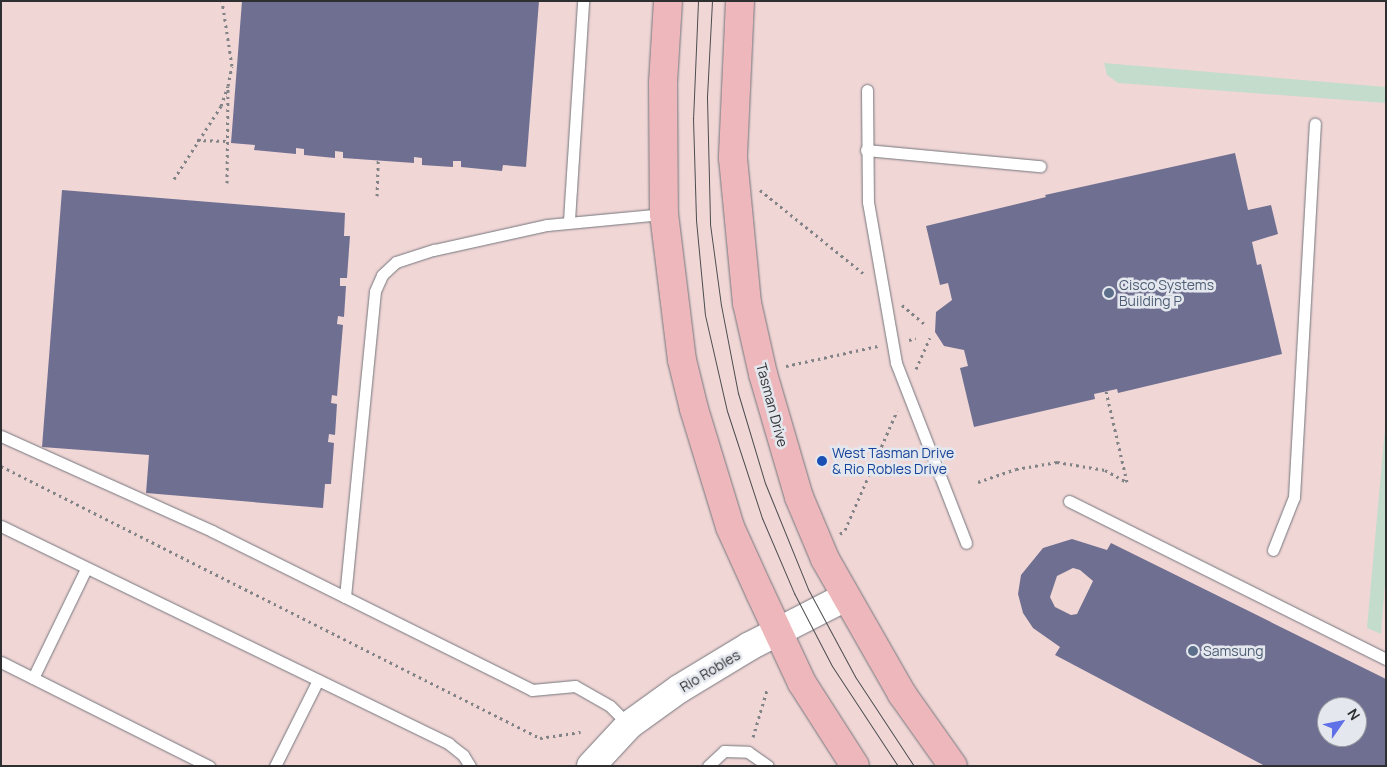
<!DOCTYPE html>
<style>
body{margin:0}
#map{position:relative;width:1387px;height:767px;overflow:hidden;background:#e4e7ed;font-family:Manrope,sans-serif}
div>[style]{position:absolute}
.commercial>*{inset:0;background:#f1d6d6}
.green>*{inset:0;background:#c4dccc}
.building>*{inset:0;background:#6f7091}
.path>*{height:3px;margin-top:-1.5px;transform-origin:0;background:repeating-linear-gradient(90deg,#818387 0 2.5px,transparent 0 6.5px)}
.roads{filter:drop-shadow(0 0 1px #74767c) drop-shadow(0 0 1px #74767c)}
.service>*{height:11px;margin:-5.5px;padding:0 5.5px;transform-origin:5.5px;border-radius:5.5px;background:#fff}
.tertiary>*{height:28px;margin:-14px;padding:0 14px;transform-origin:14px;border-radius:14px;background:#fff}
.primary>*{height:28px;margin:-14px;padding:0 14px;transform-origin:14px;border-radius:14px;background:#eeb7bb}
.tram>*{height:1px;margin:-0.5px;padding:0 0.5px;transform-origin:0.5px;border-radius:0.5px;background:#4c4d50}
.dots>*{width:14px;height:14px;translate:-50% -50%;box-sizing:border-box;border:2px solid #e4e7ed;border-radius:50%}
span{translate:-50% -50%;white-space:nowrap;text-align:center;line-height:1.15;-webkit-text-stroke:5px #e4e7ed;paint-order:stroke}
.service-label{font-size:14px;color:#4e5e75}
.left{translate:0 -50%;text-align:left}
.street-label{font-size:14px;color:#2e2f31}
.transit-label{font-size:14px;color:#164399}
.frame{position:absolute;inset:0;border:2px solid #2e2f31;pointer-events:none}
.north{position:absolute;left:1317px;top:697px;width:50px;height:50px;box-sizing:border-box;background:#e4e7ed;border:1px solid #9b9da2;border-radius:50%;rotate:57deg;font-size:14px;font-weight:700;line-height:20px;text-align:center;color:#2e2f31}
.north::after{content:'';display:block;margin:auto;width:18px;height:22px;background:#6070e7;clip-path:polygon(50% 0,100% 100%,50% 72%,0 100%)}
</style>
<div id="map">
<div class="commercial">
<i style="clip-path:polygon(evenodd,1px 1px,1386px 1px,1386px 766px,1px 766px,1px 1px,1327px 707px,1357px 707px,1357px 737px,1327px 737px,1327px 707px)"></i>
</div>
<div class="green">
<i style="clip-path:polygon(1104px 63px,1386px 87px,1386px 103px,1118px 83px,1107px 75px)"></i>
<i style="clip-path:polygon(1386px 417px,1386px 570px,1381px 634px,1367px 628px)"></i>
</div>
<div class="building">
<i style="clip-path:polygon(242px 1px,539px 1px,526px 167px,503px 165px,502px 171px,461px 167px,461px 161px,453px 161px,453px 167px,422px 165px,422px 158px,414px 157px,414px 163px,343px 158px,343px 152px,335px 151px,335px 158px,304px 155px,304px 149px,296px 148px,296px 154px,254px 150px,255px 145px,231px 143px)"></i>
<i style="clip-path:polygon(1235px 153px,1248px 210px,1271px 205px,1278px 234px,1252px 242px,1257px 265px,1261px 264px,1282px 354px,1118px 393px,1117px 389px,1094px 394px,1095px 399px,974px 427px,960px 368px,968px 366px,964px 350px,944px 346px,935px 332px,936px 312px,952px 300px,948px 283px,940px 285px,926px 226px,1046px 197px,1045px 195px)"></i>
<i style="clip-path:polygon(62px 190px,345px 213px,344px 236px,350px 236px,347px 278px,340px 278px,340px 286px,346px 286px,344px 317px,338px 316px,337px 324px,343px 325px,337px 396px,332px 395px,331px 403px,337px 404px,335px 435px,329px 434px,328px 442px,334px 443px,331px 484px,325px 484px,323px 508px,146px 493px,149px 455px,42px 447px)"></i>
<i style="clip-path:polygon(evenodd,1072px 539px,1107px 550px,1111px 543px,1386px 679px,1386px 766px,1265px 766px,1055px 655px,1060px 647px,1033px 628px,1023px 613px,1018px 594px,1021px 575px,1043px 548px,1072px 539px,1073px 568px,1080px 570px,1093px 581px,1077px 614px,1071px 615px,1055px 607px,1050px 597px,1057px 576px,1073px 568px,1072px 539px,1327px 707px,1357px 707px,1357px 737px,1327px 737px,1327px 707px)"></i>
</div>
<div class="path">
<i style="left:197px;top:140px;width:31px;rotate:2deg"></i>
<i style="left:174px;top:179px;width:87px;rotate:-57.2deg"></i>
<i style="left:221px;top:106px;width:21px;rotate:-71deg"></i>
<i style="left:228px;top:86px;width:20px;rotate:-79deg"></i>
<i style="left:232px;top:66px;width:66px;rotate:-98.7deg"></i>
<i style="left:227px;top:183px;width:94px;rotate:-89.4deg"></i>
<i style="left:760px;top:190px;width:134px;rotate:38.9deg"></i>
<i style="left:377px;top:196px;width:36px;rotate:-88deg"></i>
<i style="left:902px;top:305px;width:30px;rotate:40deg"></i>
<i style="left:909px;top:340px;width:7px;rotate:-16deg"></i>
<i style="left:786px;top:366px;width:94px;rotate:-12.3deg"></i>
<i style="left:916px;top:369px;width:34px;rotate:-66deg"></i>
<i style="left:1px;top:466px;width:604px;rotate:26.78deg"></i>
<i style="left:540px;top:738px;width:41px;rotate:-8.3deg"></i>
<i style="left:978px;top:482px;width:40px;rotate:-18.9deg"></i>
<i style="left:1016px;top:469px;width:42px;rotate:-9.7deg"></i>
<i style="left:1057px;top:462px;width:49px;rotate:9.5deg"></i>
<i style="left:1105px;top:470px;width:25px;rotate:29deg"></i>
<i style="left:1127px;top:482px;width:93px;rotate:-103deg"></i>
<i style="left:840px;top:534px;width:6px;rotate:-39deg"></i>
<i style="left:845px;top:530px;width:130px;rotate:-66.4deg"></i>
<i style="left:753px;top:737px;width:49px;rotate:-73.4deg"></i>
</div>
<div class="roads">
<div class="service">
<i style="left:867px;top:90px;width:112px;rotate:89.5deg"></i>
<i style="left:868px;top:202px;width:163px;rotate:80.1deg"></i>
<i style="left:896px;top:363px;width:193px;rotate:68.7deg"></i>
<i style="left:866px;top:150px;width:175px;rotate:5.3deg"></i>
<i style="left:569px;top:220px;width:219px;rotate:-86.3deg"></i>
<i style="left:1px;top:436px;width:231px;rotate:24.2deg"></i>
<i style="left:212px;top:531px;width:357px;rotate:26.4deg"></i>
<i style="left:532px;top:690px;width:43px;rotate:-5.3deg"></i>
<i style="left:575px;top:686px;width:40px;rotate:29.7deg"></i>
<i style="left:610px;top:706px;width:27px;rotate:45deg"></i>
<i style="left:1069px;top:501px;width:354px;rotate:26.5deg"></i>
<i style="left:1px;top:526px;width:498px;rotate:25.9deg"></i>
<i style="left:449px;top:744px;width:18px;rotate:38deg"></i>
<i style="left:463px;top:755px;width:13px;rotate:58deg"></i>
<i style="left:1273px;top:550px;width:57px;rotate:-68.4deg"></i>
<i style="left:1294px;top:497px;width:374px;rotate:-86.8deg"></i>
<i style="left:345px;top:597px;width:307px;rotate:-84.4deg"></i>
<i style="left:375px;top:291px;width:17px;rotate:-66deg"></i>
<i style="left:382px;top:275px;width:19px;rotate:-43deg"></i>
<i style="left:396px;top:262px;width:40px;rotate:-18deg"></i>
<i style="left:434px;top:250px;width:116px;rotate:-12.5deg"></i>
<i style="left:547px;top:225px;width:118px;rotate:-5.4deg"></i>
<i style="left:1px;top:662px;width:233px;rotate:26.6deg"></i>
<i style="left:33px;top:678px;width:121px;rotate:-64.1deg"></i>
<i style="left:275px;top:766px;width:96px;rotate:-63.4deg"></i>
<i style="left:708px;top:766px;width:22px;rotate:-43deg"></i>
<i style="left:724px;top:751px;width:24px;rotate:2deg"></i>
<i style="left:748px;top:752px;width:24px;rotate:35deg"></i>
</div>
<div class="tertiary">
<i style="left:591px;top:766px;width:56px;rotate:-47.2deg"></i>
<i style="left:629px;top:725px;width:62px;rotate:-35.8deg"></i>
<i style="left:679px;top:689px;width:83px;rotate:-31.2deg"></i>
<i style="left:750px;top:646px;width:106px;rotate:-27.1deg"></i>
</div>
<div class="primary">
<i style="left:668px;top:1px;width:82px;rotate:93.5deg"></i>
<i style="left:663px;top:83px;width:131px;rotate:89.6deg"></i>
<i style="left:664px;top:214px;width:147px;rotate:83deg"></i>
<i style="left:682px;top:360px;width:50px;rotate:76.2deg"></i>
<i style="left:694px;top:409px;width:123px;rotate:73deg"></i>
<i style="left:730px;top:527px;width:72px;rotate:65.6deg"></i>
<i style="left:760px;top:593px;width:99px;rotate:65deg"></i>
<i style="left:802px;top:683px;width:98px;rotate:57.4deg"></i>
<i style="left:740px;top:1px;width:157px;rotate:92.6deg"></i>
<i style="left:733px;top:158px;width:146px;rotate:84.5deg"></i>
<i style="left:747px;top:303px;width:73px;rotate:77.3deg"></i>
<i style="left:763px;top:374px;width:128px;rotate:73.7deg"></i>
<i style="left:799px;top:497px;width:67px;rotate:67.2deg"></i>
<i style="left:825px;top:559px;width:155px;rotate:60.3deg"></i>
<i style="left:902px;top:694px;width:88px;rotate:54.7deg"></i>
</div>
</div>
<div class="tram">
<i style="left:698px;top:1px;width:117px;rotate:92.4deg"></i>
<i style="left:693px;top:118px;width:102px;rotate:88.3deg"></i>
<i style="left:696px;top:220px;width:95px;rotate:84.6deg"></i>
<i style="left:705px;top:315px;width:98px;rotate:77.1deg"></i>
<i style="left:727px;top:411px;width:113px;rotate:71.9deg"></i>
<i style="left:762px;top:518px;width:82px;rotate:66.9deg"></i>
<i style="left:794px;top:593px;width:82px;rotate:62.5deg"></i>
<i style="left:832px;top:666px;width:120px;rotate:56.6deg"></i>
<i style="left:712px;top:1px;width:97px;rotate:93deg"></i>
<i style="left:707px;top:98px;width:126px;rotate:88.6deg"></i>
<i style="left:710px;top:224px;width:82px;rotate:82.3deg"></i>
<i style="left:721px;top:305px;width:90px;rotate:79.1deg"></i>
<i style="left:738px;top:393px;width:94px;rotate:73.3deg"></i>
<i style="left:765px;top:483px;width:114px;rotate:67.9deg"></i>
<i style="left:808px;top:589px;width:101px;rotate:61.7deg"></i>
<i style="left:856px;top:678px;width:105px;rotate:56.6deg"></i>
</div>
<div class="dots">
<i style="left:1109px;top:293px;background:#5c6f8a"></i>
<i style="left:822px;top:461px;background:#1a4fb4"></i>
<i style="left:1193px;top:651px;background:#5c6f8a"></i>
</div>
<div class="service-label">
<span class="left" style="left:1119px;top:293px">Cisco Systems<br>Building P</span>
<span class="left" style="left:1203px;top:651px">Samsung</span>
</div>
<div class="street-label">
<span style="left:772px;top:405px;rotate:75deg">Tasman Drive</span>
<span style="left:710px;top:671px;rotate:-31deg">Rio Robles</span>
</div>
<div class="transit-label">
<span class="left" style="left:832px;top:461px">West Tasman Drive<br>&amp; Rio Robles Drive</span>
</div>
<div class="frame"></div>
<div class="north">N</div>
</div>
